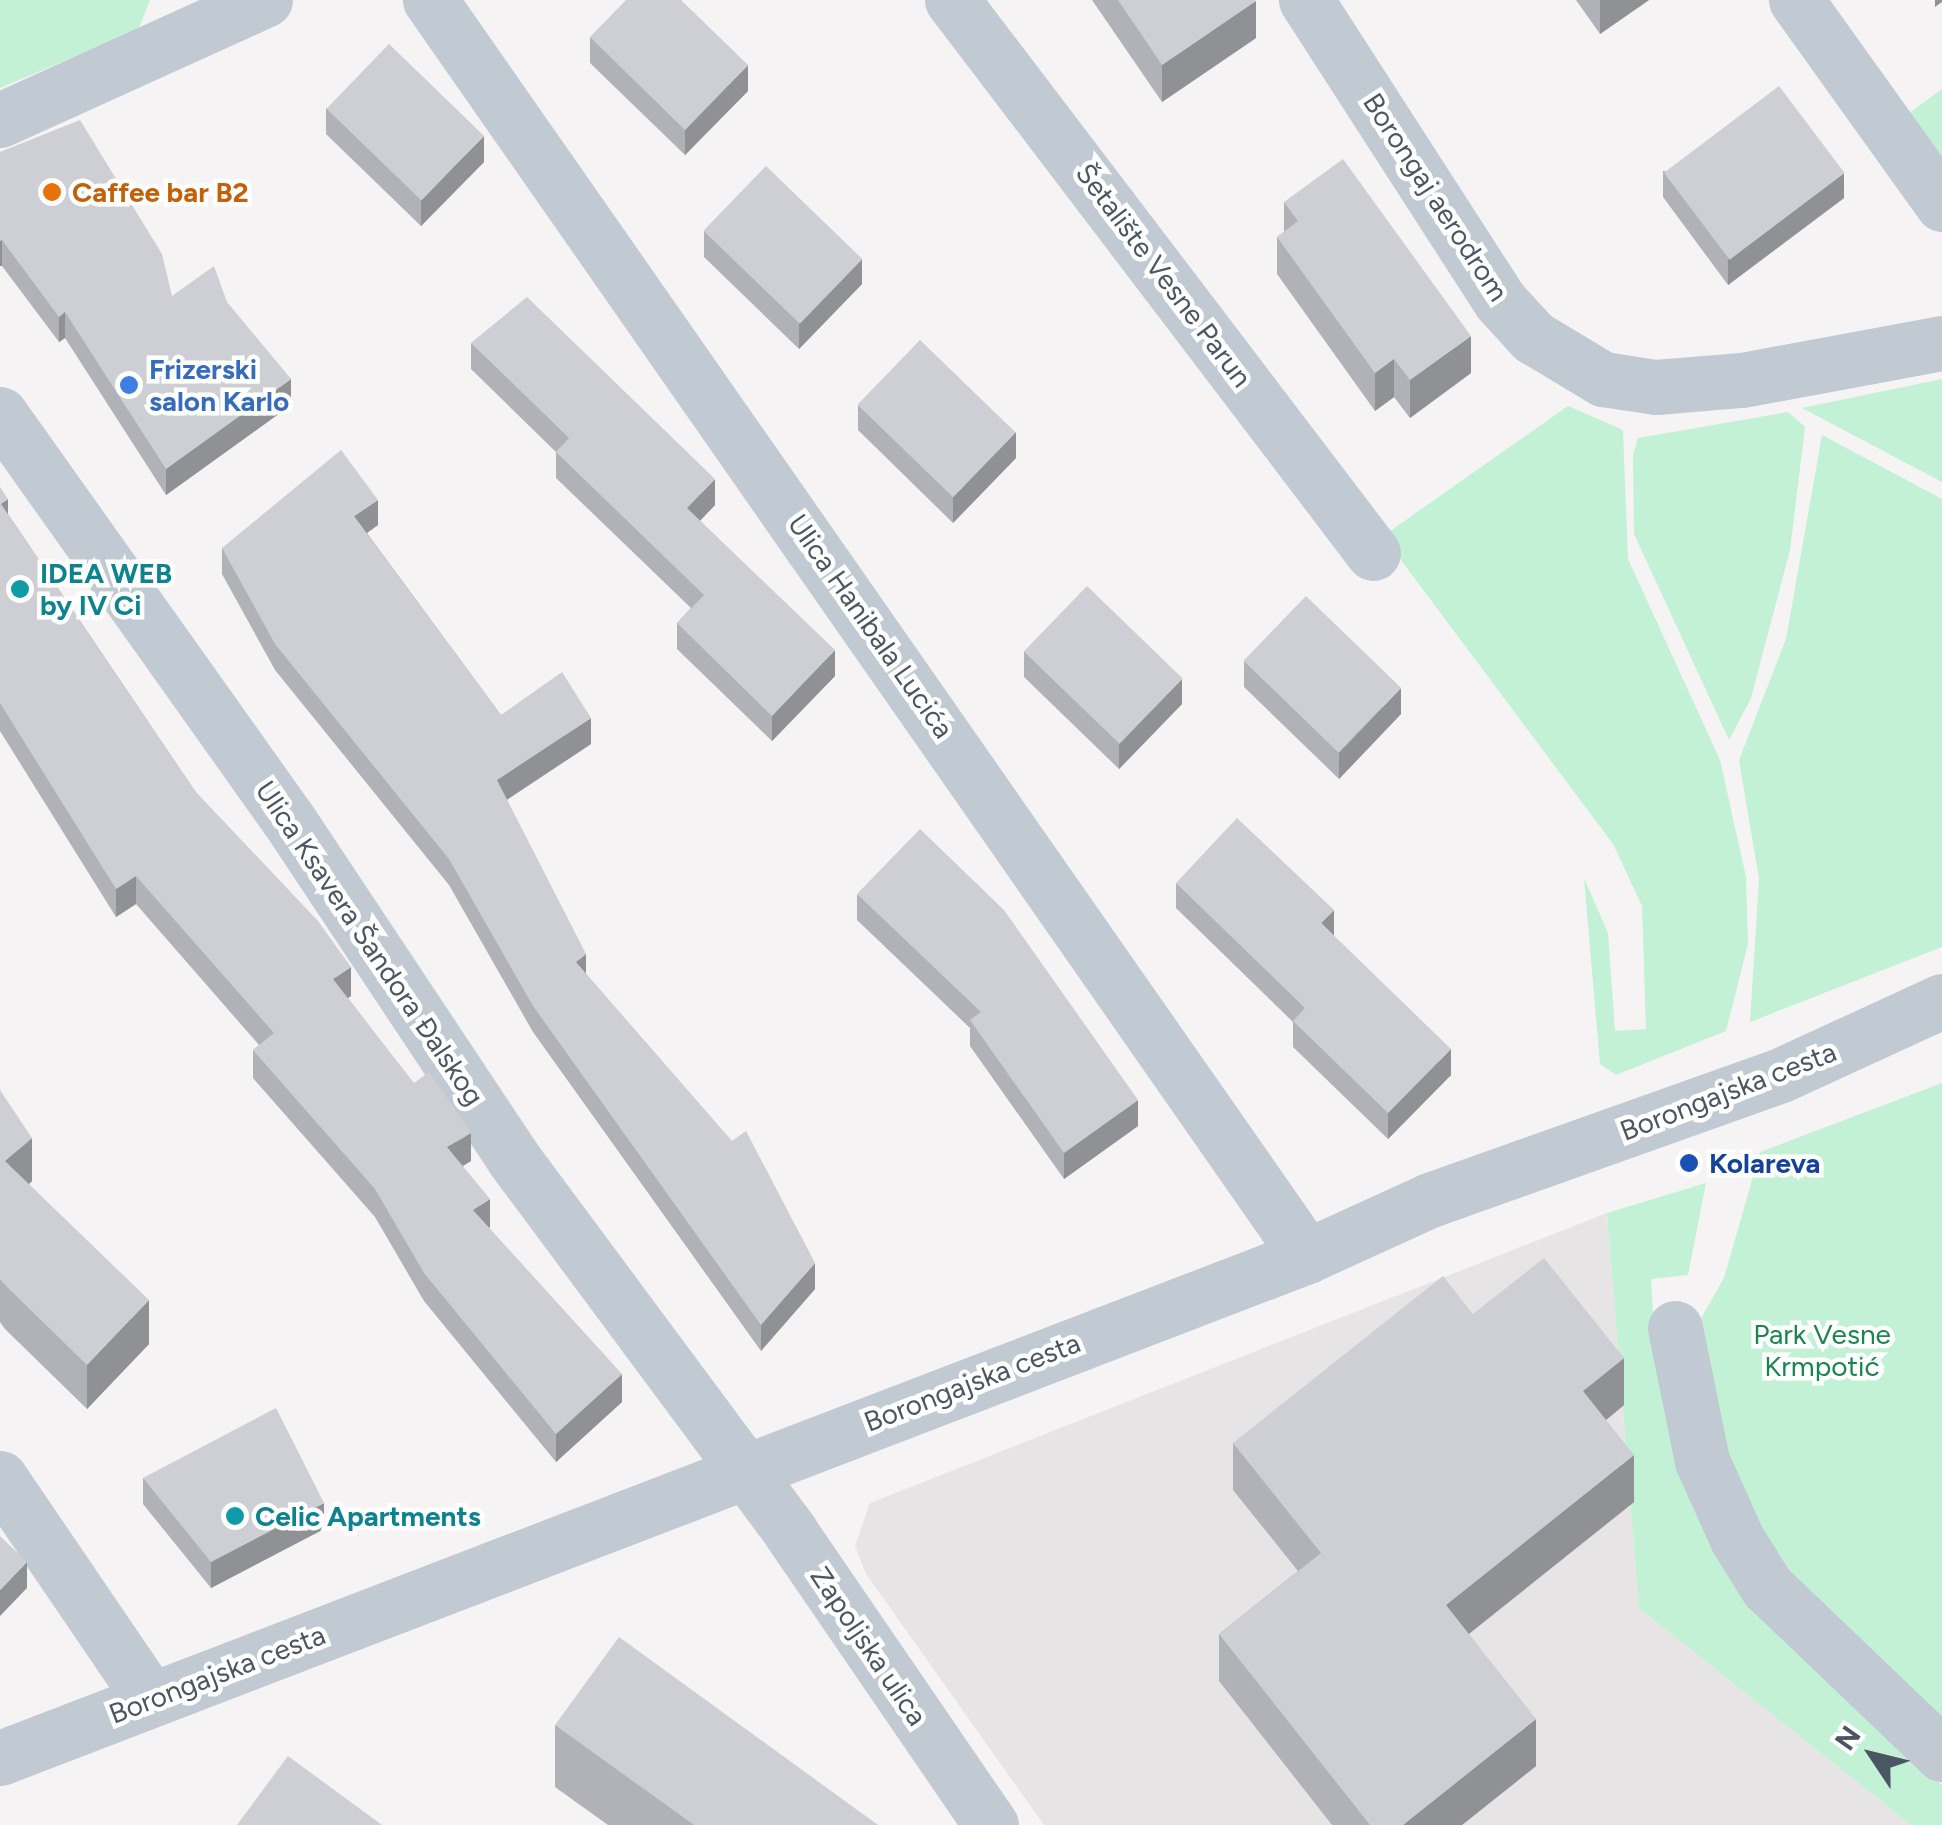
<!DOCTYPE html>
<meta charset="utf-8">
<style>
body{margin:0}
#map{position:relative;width:1942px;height:1825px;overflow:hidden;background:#f5f3f3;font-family:Figtree,sans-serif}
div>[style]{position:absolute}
.education>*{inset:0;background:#e6e4e5}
.green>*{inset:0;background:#c3f1d5}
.pedestrian>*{height:55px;margin:-27.5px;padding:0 27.5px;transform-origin:27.5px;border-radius:27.5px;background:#c1cad2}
.minor>*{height:55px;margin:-27.5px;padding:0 27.5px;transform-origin:27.5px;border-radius:27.5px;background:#c1cad2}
.tertiary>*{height:55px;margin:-27.5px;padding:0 27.5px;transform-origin:27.5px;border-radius:27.5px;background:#c1cad2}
.wall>*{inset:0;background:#b0b2b7}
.shaded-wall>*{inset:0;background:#909195;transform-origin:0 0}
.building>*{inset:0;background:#cdcfd5;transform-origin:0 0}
.dots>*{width:28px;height:28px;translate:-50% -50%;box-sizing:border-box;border:5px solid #fff;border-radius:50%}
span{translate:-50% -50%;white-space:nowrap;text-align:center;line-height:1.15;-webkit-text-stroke:9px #fff;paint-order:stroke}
.food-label{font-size:28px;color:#c56008;font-weight:700}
.left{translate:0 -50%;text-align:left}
.street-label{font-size:28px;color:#4a5661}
.shop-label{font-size:28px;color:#366cbe;font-weight:700}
.culture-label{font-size:28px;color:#0d838f;font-weight:700}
.transit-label{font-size:28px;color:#164399;font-weight:700}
.park-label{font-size:28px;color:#17864f}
.north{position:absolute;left:1822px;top:1705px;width:100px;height:100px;-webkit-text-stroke:8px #fff;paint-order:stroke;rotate:305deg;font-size:28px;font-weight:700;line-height:40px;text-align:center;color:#4a5661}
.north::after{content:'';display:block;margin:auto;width:35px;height:45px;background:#4a5661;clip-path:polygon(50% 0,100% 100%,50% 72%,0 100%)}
</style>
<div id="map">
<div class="education">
<i style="clip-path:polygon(1607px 1213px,1639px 1608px,1911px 1825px,1044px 1825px,866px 1574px,855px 1546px,870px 1503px)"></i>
</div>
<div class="green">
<i style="clip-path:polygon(0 0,150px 0,138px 30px,0 88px)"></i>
<i style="clip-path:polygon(1942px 89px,1942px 169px,1904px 117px)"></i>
<i style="clip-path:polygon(1942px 379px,1942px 482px,1802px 408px)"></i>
<i style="clip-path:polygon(1568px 406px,1623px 430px,1628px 559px,1720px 760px,1746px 877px,1748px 944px,1726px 1031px,1616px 1075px,1600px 1064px,1584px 878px,1608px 933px,1615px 1031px,1646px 1029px,1642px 906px,1613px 844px,1383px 536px)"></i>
<i style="clip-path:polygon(1788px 412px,1805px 427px,1790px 550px,1751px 698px,1729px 740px,1634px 534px,1633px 455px,1638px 438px)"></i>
<i style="clip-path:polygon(1822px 435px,1942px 499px,1942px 947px,1750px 1022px,1759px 879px,1739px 760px,1786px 639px)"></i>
<i style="clip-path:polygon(1942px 1083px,1942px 1726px,1795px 1585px,1725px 1469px,1695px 1329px,1724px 1278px,1760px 1152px)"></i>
<i style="clip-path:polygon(1706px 1183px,1688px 1275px,1651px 1279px,1656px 1368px,1842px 1689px,1942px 1785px,1942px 1825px,1911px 1825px,1639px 1608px,1607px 1213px)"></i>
</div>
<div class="pedestrian">
<i style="left:952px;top:0;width:695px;rotate:52.72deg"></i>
<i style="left:1675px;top:1328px;width:136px;rotate:78.5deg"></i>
<i style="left:1702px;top:1461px;width:85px;rotate:65.8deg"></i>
<i style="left:1737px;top:1539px;width:57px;rotate:58deg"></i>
<i style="left:1767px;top:1587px;width:242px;rotate:43.7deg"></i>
</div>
<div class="minor">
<i style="left:430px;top:0;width:1532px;rotate:55.08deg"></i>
<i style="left:1306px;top:0;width:358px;rotate:57.2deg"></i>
<i style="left:1500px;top:301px;width:49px;rotate:47.5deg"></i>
<i style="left:1533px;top:337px;width:82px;rotate:31deg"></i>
<i style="left:1603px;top:379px;width:54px;rotate:8.6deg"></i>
<i style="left:1656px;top:387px;width:86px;rotate:-4.7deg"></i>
<i style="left:1742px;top:380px;width:203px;rotate:-10.5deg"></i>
<i style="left:1796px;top:0;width:251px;rotate:54.4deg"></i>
<i style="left:0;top:120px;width:291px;rotate:-24.4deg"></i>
<i style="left:0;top:414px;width:497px;rotate:54.6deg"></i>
<i style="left:288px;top:819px;width:407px;rotate:56.4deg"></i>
<i style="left:513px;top:1158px;width:467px;rotate:53.4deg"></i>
<i style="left:791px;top:1533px;width:354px;rotate:55.6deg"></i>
<i style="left:0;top:1478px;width:267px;rotate:55.8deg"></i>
</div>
<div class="tertiary">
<i style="left:0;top:1758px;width:1400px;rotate:-21.01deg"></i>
<i style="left:1307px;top:1256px;width:135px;rotate:-24.5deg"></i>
<i style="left:1430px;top:1200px;width:373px;rotate:-19.6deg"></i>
<i style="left:1781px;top:1075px;width:177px;rotate:-24.7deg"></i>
</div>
<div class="wall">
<i style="clip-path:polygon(1092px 0,1255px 0,1256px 38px,1162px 102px)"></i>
<i style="clip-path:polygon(1576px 0,1649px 0,1600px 34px)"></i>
<i style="clip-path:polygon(590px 37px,748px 91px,685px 155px,590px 63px)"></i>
<i style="clip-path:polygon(326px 108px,484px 162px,421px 226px,326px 134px)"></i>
<i style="clip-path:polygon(0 152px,172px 296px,227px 302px,291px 405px,166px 495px,65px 338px,59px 342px,2px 266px)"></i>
<i style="clip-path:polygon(1663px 171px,1844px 198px,1728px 285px,1663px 197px)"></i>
<i style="clip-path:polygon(1284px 202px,1471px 373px,1410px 418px,1394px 397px,1375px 411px,1277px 274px,1277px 237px,1284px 232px)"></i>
<i style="clip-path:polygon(704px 231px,862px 284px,799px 349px,704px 257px)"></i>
<i style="clip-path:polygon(471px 343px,715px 505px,700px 521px,835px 676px,772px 741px,677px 649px,677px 623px,691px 608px,556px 478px,556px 452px,471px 369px)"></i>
<i style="clip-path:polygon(858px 405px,1016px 458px,953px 523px,858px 430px)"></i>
<i style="clip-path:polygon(0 487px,8px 514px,195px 791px,351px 996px,348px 998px,471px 1161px,463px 1166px,490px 1227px,489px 1228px,622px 1402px,556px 1462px,424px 1301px,375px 1217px,253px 1078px,253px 1050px,259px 1045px,136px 904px,116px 917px,0 731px)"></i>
<i style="clip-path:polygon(378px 525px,367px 533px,501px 715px,591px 744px,507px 800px,586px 974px,815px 1289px,761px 1351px,533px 1032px,449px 885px,275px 670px,222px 574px,222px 548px)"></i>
<i style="clip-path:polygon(1024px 651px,1182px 704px,1119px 769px,1024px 677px)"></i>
<i style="clip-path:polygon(1244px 661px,1401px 714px,1339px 779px,1244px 687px)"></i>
<i style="clip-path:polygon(1176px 883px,1334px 936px,1451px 1075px,1388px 1139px,1293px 1047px,1293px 1022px,1176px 908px)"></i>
<i style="clip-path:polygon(857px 894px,1138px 1126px,1064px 1179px,970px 1046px,970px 1028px,857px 920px)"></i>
<i style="clip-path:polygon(0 1090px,32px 1181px,29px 1184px,149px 1344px,87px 1409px,5px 1329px,0 1322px)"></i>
<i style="clip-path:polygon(1473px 1314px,1624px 1405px,1606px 1420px,1634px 1502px,1469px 1634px,1536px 1766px,1462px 1825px,1332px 1825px,1219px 1681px,1219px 1634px,1298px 1571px,1233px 1490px,1233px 1443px)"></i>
<i style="clip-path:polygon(143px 1478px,324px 1529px,211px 1588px,143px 1504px)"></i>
<i style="clip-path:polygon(555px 1725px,878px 1825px,608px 1825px,555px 1787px)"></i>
</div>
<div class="shaded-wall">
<i style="clip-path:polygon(1600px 0,1649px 0,1600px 34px)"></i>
<i style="clip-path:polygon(1935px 0,1942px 0,1942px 2px,1935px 7px)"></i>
<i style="clip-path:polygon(1256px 1px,1256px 38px,1162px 102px,1162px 65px)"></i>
<i style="clip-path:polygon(748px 65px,748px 91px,685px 155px,685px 130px)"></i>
<i style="clip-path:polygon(484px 136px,484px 162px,421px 226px,421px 200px)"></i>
<i style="clip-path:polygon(1844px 173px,1844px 198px,1728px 285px,1728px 259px)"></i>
<i style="left:2px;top:240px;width:26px;height:2px;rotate:90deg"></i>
<i style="clip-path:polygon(862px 259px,862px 284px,799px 349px,799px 323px)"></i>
<i style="clip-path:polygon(65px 312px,65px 338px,59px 342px,59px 317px)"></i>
<i style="clip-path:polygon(1471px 336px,1471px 373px,1410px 418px,1410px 380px)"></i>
<i style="clip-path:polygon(1394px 359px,1394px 397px,1375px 411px,1375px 373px)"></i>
<i style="clip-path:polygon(291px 379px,291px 405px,166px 495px,166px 469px)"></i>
<i style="clip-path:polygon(1016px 432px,1016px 458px,953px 523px,953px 497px)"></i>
<i style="clip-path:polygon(715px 479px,715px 505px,687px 534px,687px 508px)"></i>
<i style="clip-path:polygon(8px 499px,8px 527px,1px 504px)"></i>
<i style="clip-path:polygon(378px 500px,378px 525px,354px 542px,354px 516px)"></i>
<i style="clip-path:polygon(835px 650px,835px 676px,772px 741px,772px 716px)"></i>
<i style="clip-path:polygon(1182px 679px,1182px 704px,1119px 769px,1119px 744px)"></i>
<i style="clip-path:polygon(1401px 688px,1401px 714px,1339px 779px,1339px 753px)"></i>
<i style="clip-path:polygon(591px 718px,591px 744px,497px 806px,497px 780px)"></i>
<i style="clip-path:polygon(136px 876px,136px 904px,116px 917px,116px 889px)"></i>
<i style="clip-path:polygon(1334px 910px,1334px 936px,1321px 923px)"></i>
<i style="clip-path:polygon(586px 954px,586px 980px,576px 962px)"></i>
<i style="clip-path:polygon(351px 967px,351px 996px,333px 1007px,333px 979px)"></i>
<i style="clip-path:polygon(1451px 1049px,1451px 1075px,1388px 1139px,1388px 1113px)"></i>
<i style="clip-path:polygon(1138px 1100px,1138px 1126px,1064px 1179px,1064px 1153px)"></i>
<i style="clip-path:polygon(471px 1133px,471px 1161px,447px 1175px,447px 1147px)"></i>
<i style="clip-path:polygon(32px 1138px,32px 1181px,5px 1205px,5px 1161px)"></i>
<i style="clip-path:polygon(490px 1199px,490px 1227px,473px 1238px,473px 1210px)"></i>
<i style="clip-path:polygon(815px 1263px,815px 1289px,761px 1351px,761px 1325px)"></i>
<i style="clip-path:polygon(149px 1300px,149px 1344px,87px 1409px,87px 1365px)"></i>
<i style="clip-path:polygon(1624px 1358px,1624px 1405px,1583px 1439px,1583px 1391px)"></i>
<i style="clip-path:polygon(622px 1374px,622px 1402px,556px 1462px,556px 1434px)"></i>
<i style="clip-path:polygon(1634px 1455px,1634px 1502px,1446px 1652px,1446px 1605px)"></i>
<i style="clip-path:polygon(324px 1503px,324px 1529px,211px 1588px,211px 1562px)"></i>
<i style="clip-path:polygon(27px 1562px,27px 1588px,0 1616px,0 1590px)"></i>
<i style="clip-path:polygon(1536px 1719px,1536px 1766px,1462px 1825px,1403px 1825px)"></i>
</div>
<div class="building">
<i style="clip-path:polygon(626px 0,681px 0,748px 65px,685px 130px,590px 37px)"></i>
<i style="clip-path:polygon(1118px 0,1255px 0,1256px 1px,1162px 65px)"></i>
<i style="left:389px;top:44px;width:132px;height:90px;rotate:44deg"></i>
<i style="left:1779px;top:86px;width:109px;height:144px;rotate:53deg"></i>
<i style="clip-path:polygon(80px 120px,162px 254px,172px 296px,214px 266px,227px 302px,291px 379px,166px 469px,65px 312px,59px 317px,2px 240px,0 241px,0 152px)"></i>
<i style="clip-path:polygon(1343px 159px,1471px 336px,1410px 380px,1394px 359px,1375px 373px,1277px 237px,1298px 221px,1284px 202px)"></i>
<i style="left:766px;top:166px;width:134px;height:90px;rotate:44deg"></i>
<i style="clip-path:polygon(527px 297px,715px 479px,687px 508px,835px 650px,772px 716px,677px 623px,704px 595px,556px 452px,569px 438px,471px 343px)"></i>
<i style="left:920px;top:340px;width:133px;height:90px;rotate:44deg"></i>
<i style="clip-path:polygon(341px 450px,378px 500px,354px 516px,501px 715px,562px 672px,591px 718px,497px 780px,586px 954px,576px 962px,732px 1141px,746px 1131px,815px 1263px,761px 1325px,533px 1006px,449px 859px,275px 644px,222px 548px)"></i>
<i style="clip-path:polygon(0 487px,8px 499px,1px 504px,195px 791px,318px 921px,351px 967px,333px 979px,414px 1083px,429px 1072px,471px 1133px,447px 1147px,490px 1199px,473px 1210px,622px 1374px,556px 1434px,424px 1273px,375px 1189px,253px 1050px,274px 1033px,136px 876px,116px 889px,0 703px)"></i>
<i style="left:1087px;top:586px;width:133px;height:91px;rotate:44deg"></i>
<i style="left:1306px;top:596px;width:132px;height:90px;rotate:44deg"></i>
<i style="clip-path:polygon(1237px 818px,1334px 910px,1321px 923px,1451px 1049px,1388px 1113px,1293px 1021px,1305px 1008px,1176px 883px)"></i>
<i style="clip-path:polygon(920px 829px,1004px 910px,1138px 1100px,1064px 1153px,970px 1020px,981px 1012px,857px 894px)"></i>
<i style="clip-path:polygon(0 1090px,32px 1138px,5px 1161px,149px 1300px,87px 1365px,5px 1285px,0 1279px)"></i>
<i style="clip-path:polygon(1544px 1258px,1624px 1358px,1583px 1391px,1634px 1455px,1446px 1605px,1536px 1719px,1403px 1825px,1370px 1825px,1219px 1634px,1321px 1553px,1233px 1443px,1443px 1276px,1473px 1314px)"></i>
<i style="clip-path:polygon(276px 1408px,324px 1503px,211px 1562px,143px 1478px)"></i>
<i style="clip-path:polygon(0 1536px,27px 1562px,0 1590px)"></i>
<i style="clip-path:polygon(619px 1637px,878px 1825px,694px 1825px,555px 1725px)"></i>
<i style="clip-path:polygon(288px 1756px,382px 1825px,237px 1825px)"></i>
</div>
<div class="dots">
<i style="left:52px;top:192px;background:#e8710a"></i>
<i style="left:129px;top:385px;background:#3f7fe0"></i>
<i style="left:20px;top:589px;background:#0f9aa8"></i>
<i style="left:1689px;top:1163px;background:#1a4fb4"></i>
<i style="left:235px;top:1516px;background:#0f9aa8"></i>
</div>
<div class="food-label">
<span class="left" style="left:72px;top:192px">Caffee bar B2</span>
</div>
<div class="street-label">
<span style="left:1436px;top:197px;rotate:57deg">Borongaj aerodrom</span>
<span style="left:1164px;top:275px;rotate:53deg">Šetalište Vesne Parun</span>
<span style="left:871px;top:626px;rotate:55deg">Ulica Hanibala Lucića</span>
<span style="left:370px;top:943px;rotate:56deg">Ulica Ksavera Šandora Đalskog</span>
<span style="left:1728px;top:1091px;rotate:-21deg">Borongajska cesta</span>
<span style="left:972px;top:1382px;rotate:-21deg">Borongajska cesta</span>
<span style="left:869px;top:1646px;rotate:56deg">Zapoljska ulica</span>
<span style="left:217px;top:1674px;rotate:-21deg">Borongajska cesta</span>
</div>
<div class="shop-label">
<span class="left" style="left:149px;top:385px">Frizerski<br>salon Karlo</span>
</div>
<div class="culture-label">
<span class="left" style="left:40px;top:589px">IDEA WEB<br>by IV Ci</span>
<span class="left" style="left:255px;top:1516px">Celic Apartments</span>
</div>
<div class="transit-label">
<span class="left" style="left:1709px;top:1163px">Kolareva</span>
</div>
<div class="park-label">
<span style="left:1822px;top:1350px">Park Vesne<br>Krmpotić</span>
</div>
<div class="north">N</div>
</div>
